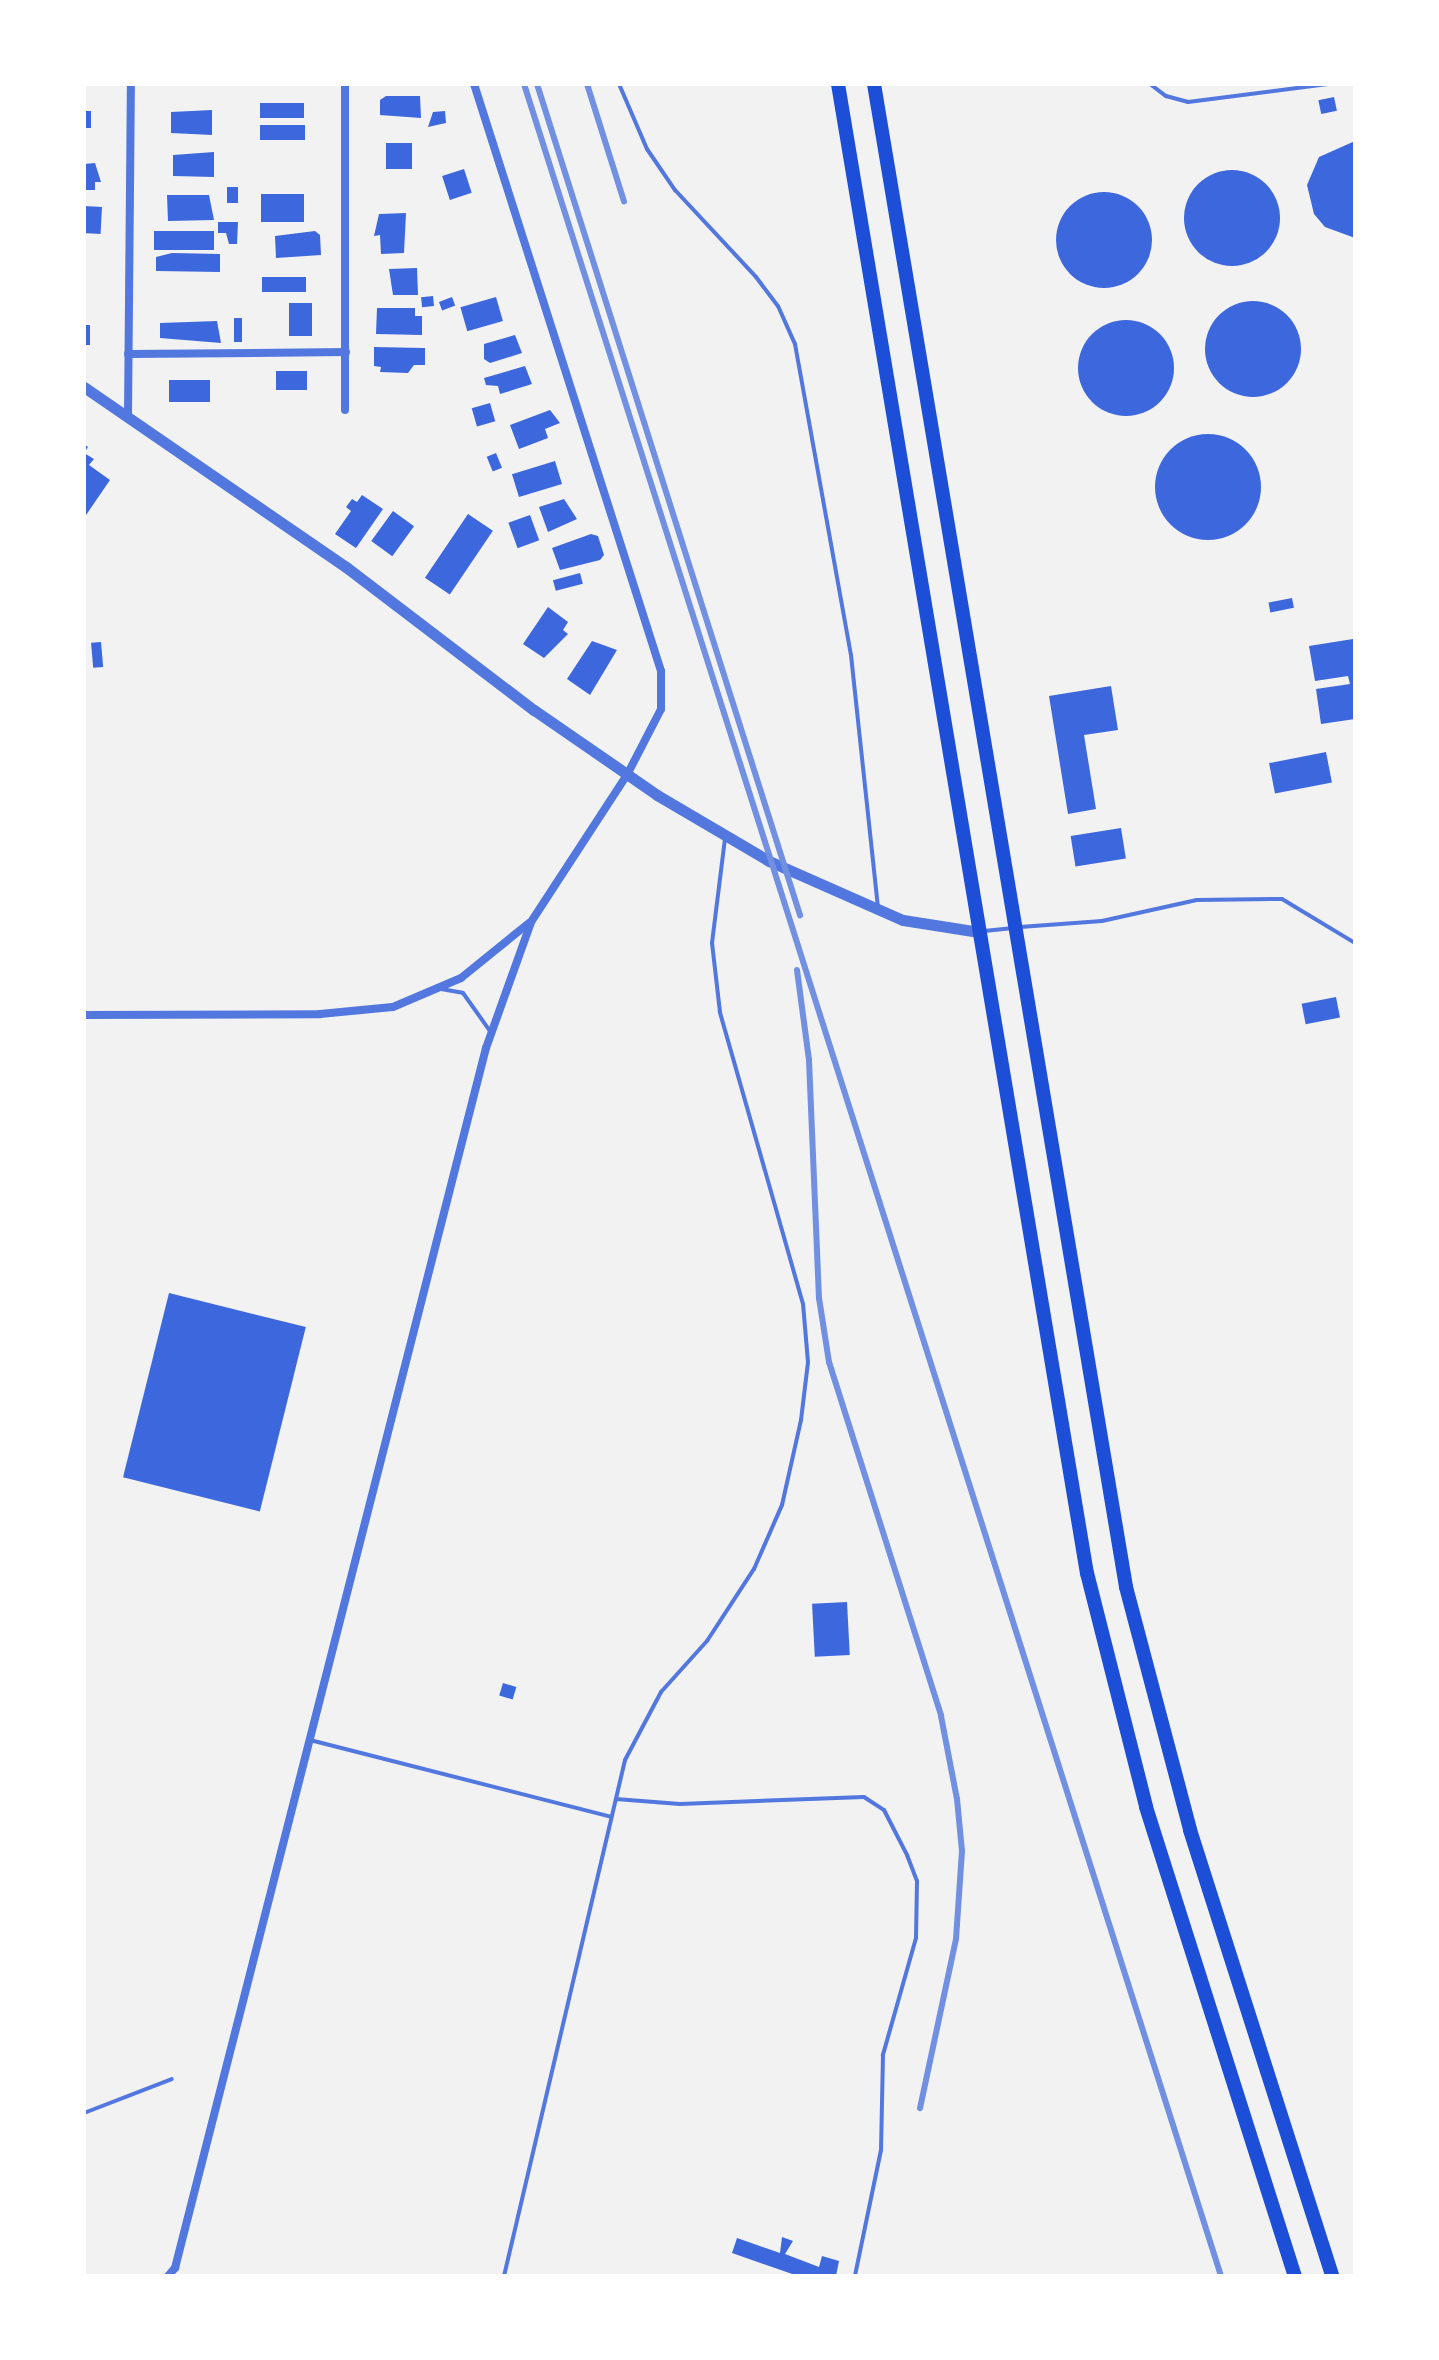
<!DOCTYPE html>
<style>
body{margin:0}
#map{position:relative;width:1439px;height:2360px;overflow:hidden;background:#f2f2f2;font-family:Barlow,sans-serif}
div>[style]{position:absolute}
.building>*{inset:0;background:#3d67dc;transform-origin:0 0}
.round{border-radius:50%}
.service>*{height:4px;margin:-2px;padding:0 2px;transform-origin:2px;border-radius:2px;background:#5277de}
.minor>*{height:8px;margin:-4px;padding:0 4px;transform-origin:4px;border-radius:4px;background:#5277de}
.tertiary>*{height:11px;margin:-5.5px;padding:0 5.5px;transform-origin:5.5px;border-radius:5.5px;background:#5277de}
.primary>*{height:14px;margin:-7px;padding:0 7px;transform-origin:7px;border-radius:7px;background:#1d4ed8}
.rail>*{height:6px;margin:-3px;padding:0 3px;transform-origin:3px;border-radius:3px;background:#7290e2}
span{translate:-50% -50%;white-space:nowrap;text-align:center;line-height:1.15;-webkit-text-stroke:7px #fff;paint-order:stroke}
.frame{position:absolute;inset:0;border:86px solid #fff;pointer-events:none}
</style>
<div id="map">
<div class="building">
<i style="clip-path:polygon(386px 96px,420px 96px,421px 118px,380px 115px,380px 100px)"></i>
<i style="left:1334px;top:97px;width:14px;height:16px;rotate:78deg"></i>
<i style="left:260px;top:103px;width:44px;height:15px"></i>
<i style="clip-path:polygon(212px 110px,212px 135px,171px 133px,171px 112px)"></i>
<i style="left:84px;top:111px;width:7px;height:17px"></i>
<i style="clip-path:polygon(445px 111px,446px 123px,428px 127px,433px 112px)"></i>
<i style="left:260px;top:125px;width:45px;height:15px"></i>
<i style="clip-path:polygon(1355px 141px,1355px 238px,1325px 227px,1314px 214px,1307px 185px,1319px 157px)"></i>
<i style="left:412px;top:143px;width:26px;height:26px;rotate:90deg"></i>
<i style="clip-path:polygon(214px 152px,214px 177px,173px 176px,173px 155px)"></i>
<i style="clip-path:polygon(95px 163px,101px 182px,95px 182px,95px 190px,84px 190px,84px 164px)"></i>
<i style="left:464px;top:169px;width:25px;height:23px;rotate:72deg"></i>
<i class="round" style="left:1184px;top:170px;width:96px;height:96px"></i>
<i style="left:227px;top:187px;width:11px;height:16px"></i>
<i class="round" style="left:1056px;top:192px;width:96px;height:96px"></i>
<i style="left:261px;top:194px;width:43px;height:28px"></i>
<i style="clip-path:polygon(167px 195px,209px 195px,214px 220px,168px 221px)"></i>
<i style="left:84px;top:206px;width:18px;height:27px;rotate:3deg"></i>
<i style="clip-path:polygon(406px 213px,404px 253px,381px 254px,380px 235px,374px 236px,379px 214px)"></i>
<i style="clip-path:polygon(218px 222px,238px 222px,237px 244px,229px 244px,226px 233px,218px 233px)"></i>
<i style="left:154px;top:231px;width:60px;height:19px"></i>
<i style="clip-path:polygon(315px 231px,320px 235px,321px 255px,276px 258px,275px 236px)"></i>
<i style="clip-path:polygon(172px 253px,220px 254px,220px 272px,156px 271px,156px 257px)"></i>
<i style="clip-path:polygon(417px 268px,418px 295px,393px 295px,389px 269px)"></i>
<i style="left:262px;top:277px;width:44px;height:15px"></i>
<i style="left:433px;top:296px;width:10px;height:12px;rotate:84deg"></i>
<i style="left:452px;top:297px;width:9px;height:14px;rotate:69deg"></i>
<i style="left:496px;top:297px;width:25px;height:37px;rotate:74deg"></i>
<i class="round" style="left:1205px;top:301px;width:96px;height:96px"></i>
<i style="left:289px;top:303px;width:23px;height:33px"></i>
<i style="clip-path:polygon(377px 308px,415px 308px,415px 316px,422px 316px,422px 335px,376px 334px)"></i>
<i style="left:234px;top:318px;width:8px;height:24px"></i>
<i class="round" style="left:1078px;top:320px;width:96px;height:96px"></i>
<i style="clip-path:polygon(217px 321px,221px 343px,160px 338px,160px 323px)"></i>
<i style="left:84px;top:325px;width:6px;height:20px"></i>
<i style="clip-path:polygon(515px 335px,522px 353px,490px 363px,484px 359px,484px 344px)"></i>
<i style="clip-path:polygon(374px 347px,425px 348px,425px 365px,414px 365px,408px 373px,380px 372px,381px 367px,374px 366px)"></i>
<i style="clip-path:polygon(525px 366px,532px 384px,500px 394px,498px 386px,486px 385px,484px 378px)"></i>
<i style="left:307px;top:371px;width:19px;height:31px;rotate:90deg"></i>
<i style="left:169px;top:380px;width:41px;height:22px"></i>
<i style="left:490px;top:403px;width:19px;height:19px;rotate:74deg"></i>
<i style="clip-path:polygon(550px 410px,560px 423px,545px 429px,548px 438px,519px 449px,510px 425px)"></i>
<i class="round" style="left:1155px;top:434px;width:106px;height:106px"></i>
<i style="clip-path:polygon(84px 444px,88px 447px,84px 453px,94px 459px,89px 465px,110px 480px,84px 518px)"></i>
<i style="left:496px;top:453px;width:16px;height:10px;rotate:68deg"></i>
<i style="left:555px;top:461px;width:24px;height:45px;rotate:73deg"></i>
<i style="clip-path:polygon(362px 495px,383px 509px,356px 548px,335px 534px,351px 511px,346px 507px,352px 499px,357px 502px)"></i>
<i style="clip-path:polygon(564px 499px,577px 519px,548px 532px,539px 507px)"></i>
<i style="left:393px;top:511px;width:26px;height:37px;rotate:36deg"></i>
<i style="left:468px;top:514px;width:30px;height:77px;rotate:34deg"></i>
<i style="left:530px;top:515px;width:27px;height:23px;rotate:70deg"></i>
<i style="clip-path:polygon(591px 534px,598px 536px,604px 555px,600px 560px,560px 570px,552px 548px)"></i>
<i style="left:580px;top:573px;width:11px;height:28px;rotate:75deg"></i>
<i style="left:1292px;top:598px;width:10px;height:24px;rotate:79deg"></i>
<i style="clip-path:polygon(548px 607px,568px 622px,563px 630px,568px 634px,544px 658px,523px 644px)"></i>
<i style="clip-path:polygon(1353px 639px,1355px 719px,1321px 724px,1316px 689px,1350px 684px,1348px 676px,1315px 681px,1309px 646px)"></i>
<i style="clip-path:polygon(592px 641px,617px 650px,590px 695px,567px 679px)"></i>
<i style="left:101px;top:642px;width:25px;height:10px;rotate:85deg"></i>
<i style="clip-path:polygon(1111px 686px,1118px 730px,1084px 735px,1096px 809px,1068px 814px,1049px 696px)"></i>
<i style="left:1326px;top:752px;width:31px;height:58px;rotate:79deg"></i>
<i style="left:1121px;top:828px;width:31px;height:51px;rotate:81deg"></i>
<i style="left:1336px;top:997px;width:21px;height:35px;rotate:79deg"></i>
<i style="left:169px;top:1293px;width:141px;height:190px;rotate:14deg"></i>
<i style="left:847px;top:1602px;width:53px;height:35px;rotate:87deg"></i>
<i style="left:503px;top:1683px;width:14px;height:13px;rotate:17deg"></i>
<i style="clip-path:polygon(782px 2237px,793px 2241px,785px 2254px,819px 2267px,822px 2256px,839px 2261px,836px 2276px,798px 2276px,732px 2253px,737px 2238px,780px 2253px)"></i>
</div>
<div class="service">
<i style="left:619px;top:84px;width:71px;rotate:66.7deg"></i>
<i style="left:647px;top:149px;width:50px;rotate:55.7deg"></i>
<i style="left:675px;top:190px;width:119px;rotate:47deg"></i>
<i style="left:756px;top:277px;width:36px;rotate:53deg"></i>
<i style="left:778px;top:306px;width:42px;rotate:65.9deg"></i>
<i style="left:795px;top:344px;width:316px;rotate:79.8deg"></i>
<i style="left:851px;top:655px;width:252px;rotate:83.9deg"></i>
<i style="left:1150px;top:84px;width:20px;rotate:37deg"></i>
<i style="left:1166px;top:96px;width:23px;rotate:15deg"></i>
<i style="left:1188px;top:102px;width:141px;rotate:-7.3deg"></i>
<i style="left:1020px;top:927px;width:82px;rotate:-4.2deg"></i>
<i style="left:1102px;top:921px;width:97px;rotate:-12.5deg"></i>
<i style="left:1197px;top:900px;width:85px;rotate:-0.7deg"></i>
<i style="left:1282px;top:899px;width:85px;rotate:31.1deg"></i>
<i style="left:984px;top:931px;width:27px;rotate:-6deg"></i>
<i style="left:441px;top:989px;width:22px;rotate:10deg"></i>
<i style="left:463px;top:993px;width:47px;rotate:54.6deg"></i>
<i style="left:310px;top:1740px;width:311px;rotate:14.3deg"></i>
<i style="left:616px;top:1799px;width:64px;rotate:4.5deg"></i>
<i style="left:680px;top:1804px;width:184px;rotate:-2.2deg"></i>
<i style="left:864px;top:1797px;width:24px;rotate:33deg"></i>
<i style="left:884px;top:1810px;width:51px;rotate:62.9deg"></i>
<i style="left:907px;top:1855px;width:28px;rotate:69deg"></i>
<i style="left:917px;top:1881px;width:57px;rotate:91deg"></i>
<i style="left:916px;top:1938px;width:122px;rotate:105.8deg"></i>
<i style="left:883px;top:2055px;width:95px;rotate:91.2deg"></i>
<i style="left:881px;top:2150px;width:129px;rotate:101.7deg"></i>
<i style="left:84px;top:2113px;width:94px;rotate:-21.1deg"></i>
<i style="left:504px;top:2276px;width:530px;rotate:-76.8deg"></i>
<i style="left:625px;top:1760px;width:77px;rotate:-62.1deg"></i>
<i style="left:661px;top:1692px;width:69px;rotate:-48deg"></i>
<i style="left:707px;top:1641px;width:86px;rotate:-56.9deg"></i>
<i style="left:754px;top:1569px;width:70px;rotate:-66.4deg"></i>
<i style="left:782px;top:1505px;width:87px;rotate:-77.4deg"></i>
<i style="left:801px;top:1420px;width:58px;rotate:-83.1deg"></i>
<i style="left:808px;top:1362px;width:58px;rotate:-94.9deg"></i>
<i style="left:803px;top:1304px;width:304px;rotate:-105.9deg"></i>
<i style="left:720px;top:1012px;width:69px;rotate:-96.6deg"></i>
<i style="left:712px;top:943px;width:105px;rotate:-82.9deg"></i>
</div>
<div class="minor">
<i style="left:128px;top:354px;width:218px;rotate:-0.5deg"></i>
<i style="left:345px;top:410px;width:326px;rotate:-90deg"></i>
<i style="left:128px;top:416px;width:332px;rotate:-89.5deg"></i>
<i style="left:84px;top:1015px;width:236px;rotate:-0.2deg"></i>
<i style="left:320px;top:1014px;width:73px;rotate:-5.5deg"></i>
<i style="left:393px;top:1007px;width:74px;rotate:-23.1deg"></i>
<i style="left:461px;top:978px;width:87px;rotate:-39deg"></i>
<i style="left:168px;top:2276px;width:11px;rotate:-49deg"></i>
<i style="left:175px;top:2268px;width:1259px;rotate:-75.7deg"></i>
<i style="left:486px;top:1048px;width:134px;rotate:-70.3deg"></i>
<i style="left:531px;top:922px;width:176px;rotate:-56.9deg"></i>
<i style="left:627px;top:775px;width:74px;rotate:-62.7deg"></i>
<i style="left:661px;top:709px;width:38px;rotate:-90deg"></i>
<i style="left:661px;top:671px;width:616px;rotate:-107.67deg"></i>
</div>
<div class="tertiary">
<i style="left:84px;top:387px;width:318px;rotate:34.5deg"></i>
<i style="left:346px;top:567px;width:236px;rotate:37.3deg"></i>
<i style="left:534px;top:710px;width:150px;rotate:34.6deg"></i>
<i style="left:657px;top:795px;width:130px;rotate:30.5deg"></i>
<i style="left:769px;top:861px;width:146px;rotate:23.8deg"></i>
<i style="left:903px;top:920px;width:77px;rotate:9deg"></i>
</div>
<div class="primary">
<i style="left:838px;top:84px;width:1510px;rotate:80.51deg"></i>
<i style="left:1087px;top:1573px;width:241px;rotate:75.8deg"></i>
<i style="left:1146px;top:1807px;width:492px;rotate:72.4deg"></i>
<i style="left:874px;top:84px;width:1524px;rotate:80.48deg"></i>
<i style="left:1126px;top:1587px;width:251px;rotate:75.2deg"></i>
<i style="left:1190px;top:1830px;width:468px;rotate:72.3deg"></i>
</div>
<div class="rail">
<i style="left:524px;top:84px;width:2300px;rotate:72.36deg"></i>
<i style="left:537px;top:84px;width:872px;rotate:72.44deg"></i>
<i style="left:587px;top:84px;width:123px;rotate:72.5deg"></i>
<i style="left:797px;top:970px;width:91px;rotate:82.4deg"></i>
<i style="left:809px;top:1060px;width:238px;rotate:87.6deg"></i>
<i style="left:819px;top:1298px;width:65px;rotate:81.1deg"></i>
<i style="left:829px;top:1362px;width:371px;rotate:72.4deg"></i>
<i style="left:941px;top:1716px;width:85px;rotate:79.1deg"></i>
<i style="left:957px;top:1799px;width:52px;rotate:84.5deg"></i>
<i style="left:962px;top:1851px;width:88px;rotate:93.9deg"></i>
<i style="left:956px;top:1939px;width:173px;rotate:102deg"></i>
</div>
<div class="frame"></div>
</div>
